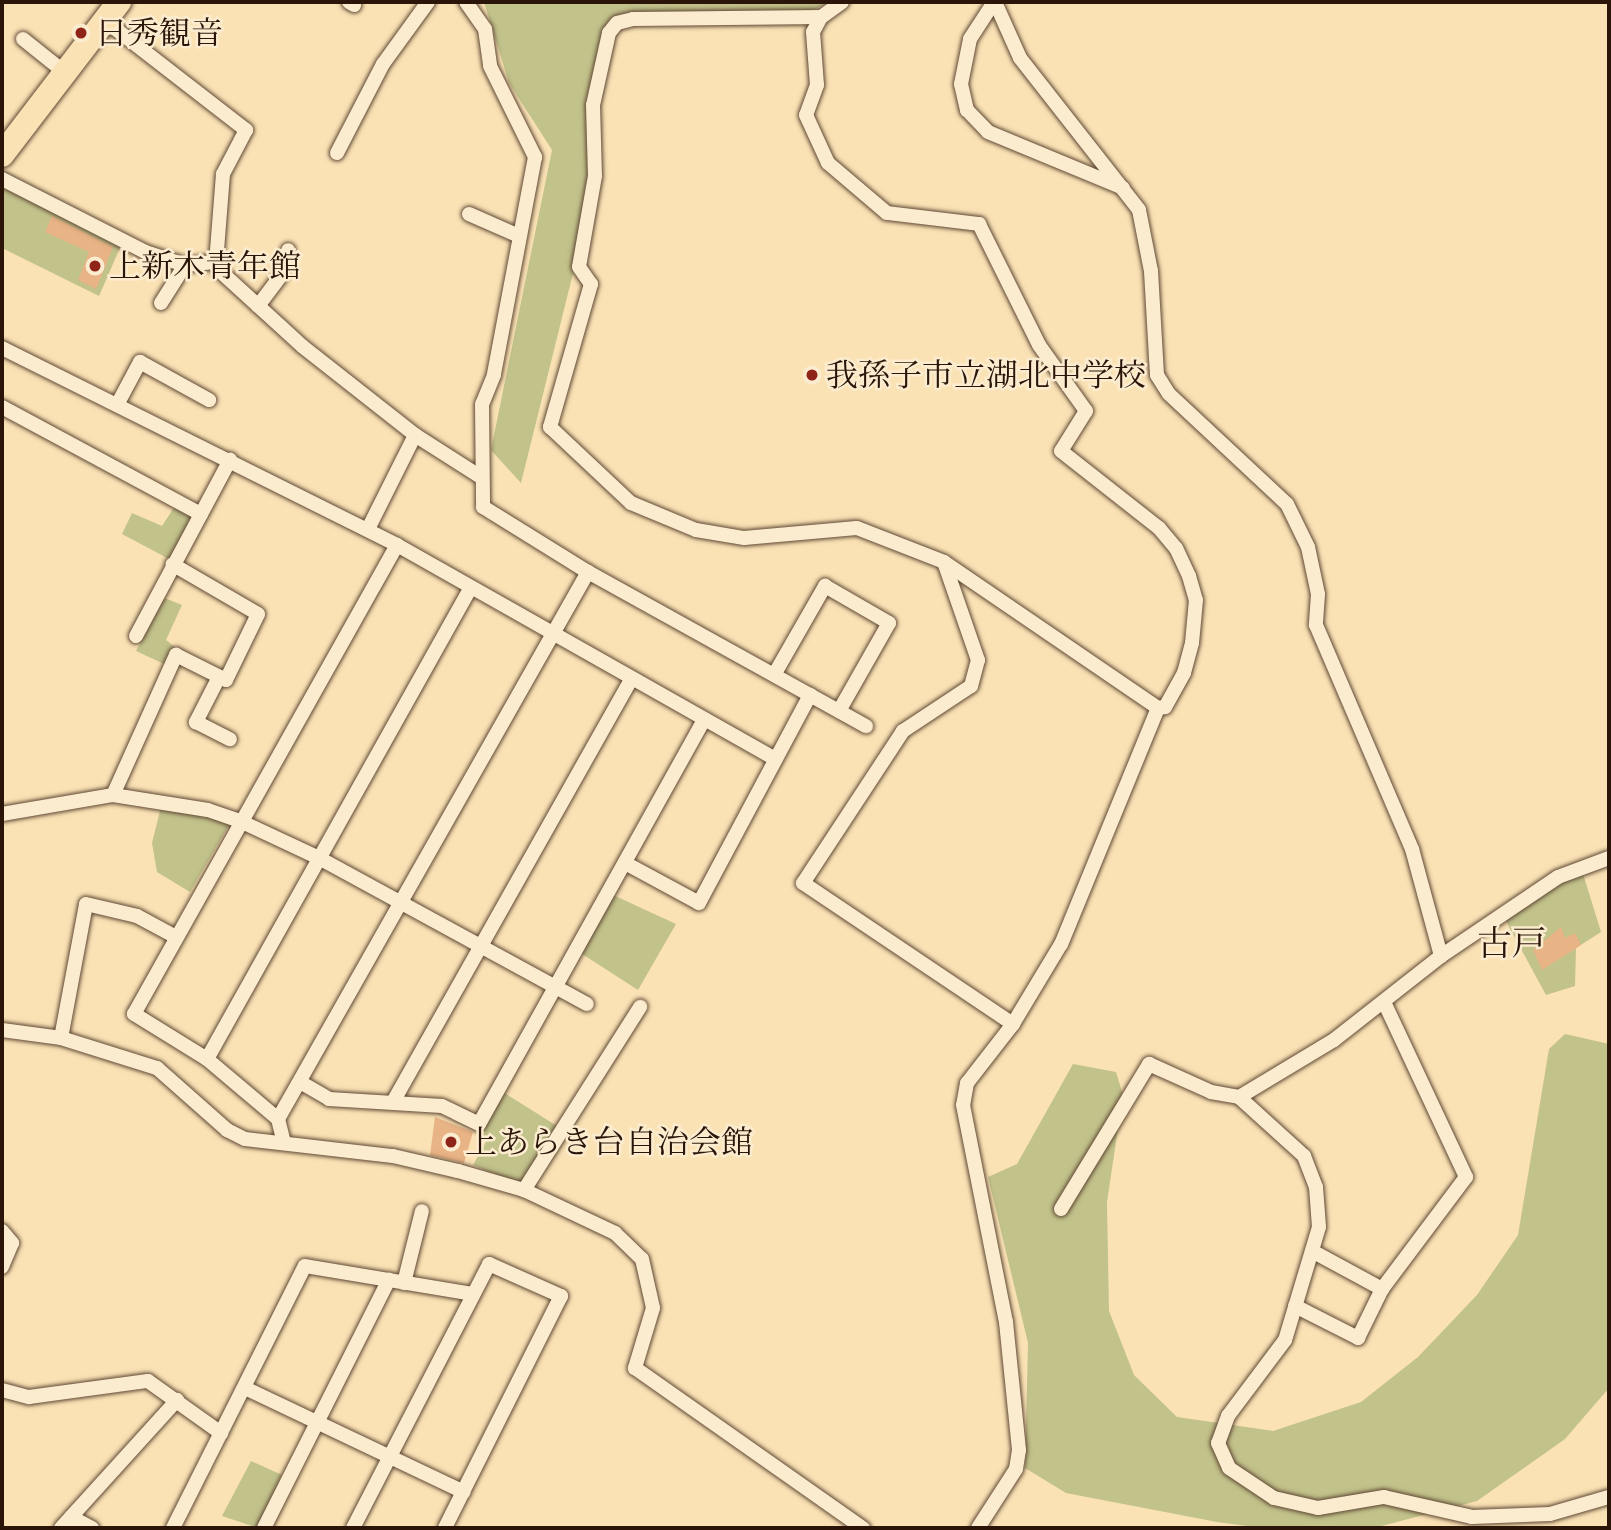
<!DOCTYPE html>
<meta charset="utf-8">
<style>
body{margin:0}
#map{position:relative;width:1611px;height:1530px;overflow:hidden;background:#fae2b5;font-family:"EB Garamond","Noto Serif JP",serif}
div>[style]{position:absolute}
.green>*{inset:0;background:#c2c28b}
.building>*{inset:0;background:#e8b385}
.roads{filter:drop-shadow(0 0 2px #5f4834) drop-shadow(0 0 2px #5f4834)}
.street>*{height:14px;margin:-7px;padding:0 7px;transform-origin:7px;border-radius:7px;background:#fceccf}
.highway>*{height:24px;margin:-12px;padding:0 12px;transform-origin:12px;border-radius:12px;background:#fae2b5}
.dots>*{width:19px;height:19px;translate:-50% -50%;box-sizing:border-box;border:4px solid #fceccf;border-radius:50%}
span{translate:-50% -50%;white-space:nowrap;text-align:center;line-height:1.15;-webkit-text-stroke:5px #fceccf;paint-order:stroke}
.poi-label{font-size:32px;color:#2b1509}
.left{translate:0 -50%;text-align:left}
.quarter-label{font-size:35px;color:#2b1509}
.frame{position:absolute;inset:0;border:4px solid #2b1509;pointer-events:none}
</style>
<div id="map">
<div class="green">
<i style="clip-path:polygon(484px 2px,828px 2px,804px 15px,623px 23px,602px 47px,582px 237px,521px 483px,491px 450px,552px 150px,509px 83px)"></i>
<i style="clip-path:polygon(2px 179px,123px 241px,99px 296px,2px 248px)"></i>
<i style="clip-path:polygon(175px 506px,194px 515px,169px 559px,122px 534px,132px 513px,162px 526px)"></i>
<i style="clip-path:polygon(162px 597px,182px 605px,166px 640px,175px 647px,164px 664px,136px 651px)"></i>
<i style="clip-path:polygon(161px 807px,230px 823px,190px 892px,157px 872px,152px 843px)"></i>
<i style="clip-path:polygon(1581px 867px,1601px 932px,1576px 948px,1575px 986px,1546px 995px,1502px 914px)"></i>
<i style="clip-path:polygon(611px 894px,676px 924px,638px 990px,579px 952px)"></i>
<i style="clip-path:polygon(1565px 1034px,1609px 1044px,1609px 1388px,1565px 1439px,1477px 1501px,1374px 1528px,1262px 1528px,1217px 1522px,1066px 1493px,1025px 1468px,1028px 1343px,988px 1177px,1017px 1164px,1073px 1064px,1116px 1072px,1123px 1095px,1107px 1202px,1109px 1311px,1134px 1375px,1177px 1417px,1273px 1431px,1361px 1402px,1418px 1357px,1477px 1295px,1518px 1235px,1549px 1049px)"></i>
<i style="clip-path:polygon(503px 1092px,557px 1126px,522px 1186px,473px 1165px,487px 1140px,478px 1130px)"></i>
<i style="clip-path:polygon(251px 1461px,282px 1475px,258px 1528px,222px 1516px)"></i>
</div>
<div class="building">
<i style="clip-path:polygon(52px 216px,113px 247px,96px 289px,78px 280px,89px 252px,45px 232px)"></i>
<i style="clip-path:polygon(1561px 927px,1565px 938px,1575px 933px,1581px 945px,1542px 970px,1533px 950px)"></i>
<i style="clip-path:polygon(435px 1117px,473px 1132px,464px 1163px,430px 1155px)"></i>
</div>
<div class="roads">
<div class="street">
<i style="left:349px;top:2px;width:6px;rotate:31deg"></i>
<i style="left:466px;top:2px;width:33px;rotate:55deg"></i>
<i style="left:485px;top:29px;width:37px;rotate:82deg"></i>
<i style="left:490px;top:66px;width:102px;rotate:63.7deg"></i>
<i style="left:535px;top:157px;width:222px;rotate:100.7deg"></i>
<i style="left:494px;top:375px;width:31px;rotate:112deg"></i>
<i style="left:482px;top:404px;width:103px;rotate:89.4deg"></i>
<i style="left:483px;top:507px;width:123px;rotate:31.8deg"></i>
<i style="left:588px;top:572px;width:318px;rotate:29deg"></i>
<i style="left:842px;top:2px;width:26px;rotate:144deg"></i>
<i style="left:821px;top:17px;width:17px;rotate:118deg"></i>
<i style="left:813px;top:32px;width:53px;rotate:85.7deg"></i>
<i style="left:817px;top:85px;width:32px;rotate:110deg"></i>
<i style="left:806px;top:115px;width:53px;rotate:65.4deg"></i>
<i style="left:828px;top:163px;width:77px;rotate:40.3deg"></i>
<i style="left:887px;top:213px;width:93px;rotate:6.8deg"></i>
<i style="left:979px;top:224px;width:135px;rotate:63.6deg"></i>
<i style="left:1039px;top:345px;width:81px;rotate:54.5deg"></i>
<i style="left:1086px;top:411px;width:47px;rotate:122deg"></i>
<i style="left:1061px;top:451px;width:125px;rotate:38.2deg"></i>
<i style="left:1159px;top:528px;width:26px;rotate:50deg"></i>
<i style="left:1176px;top:548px;width:31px;rotate:65deg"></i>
<i style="left:1189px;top:576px;width:25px;rotate:74deg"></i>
<i style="left:1196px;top:600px;width:43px;rotate:95.3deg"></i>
<i style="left:1192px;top:643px;width:31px;rotate:105deg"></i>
<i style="left:1184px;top:673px;width:39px;rotate:119deg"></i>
<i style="left:1165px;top:707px;width:7px;rotate:172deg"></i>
<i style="left:994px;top:2px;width:44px;rotate:123deg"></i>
<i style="left:970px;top:39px;width:46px;rotate:101.3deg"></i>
<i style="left:961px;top:84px;width:27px;rotate:77deg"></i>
<i style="left:967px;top:110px;width:30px;rotate:46deg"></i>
<i style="left:988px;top:132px;width:146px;rotate:22.5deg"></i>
<i style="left:995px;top:2px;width:61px;rotate:65.9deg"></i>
<i style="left:1020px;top:58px;width:193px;rotate:51.9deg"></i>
<i style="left:1139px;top:210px;width:62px;rotate:78.9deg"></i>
<i style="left:1151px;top:271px;width:104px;rotate:86.7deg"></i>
<i style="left:1157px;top:375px;width:22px;rotate:58deg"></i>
<i style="left:1169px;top:394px;width:161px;rotate:43deg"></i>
<i style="left:1287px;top:504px;width:48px;rotate:64deg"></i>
<i style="left:1308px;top:547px;width:48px;rotate:78deg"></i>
<i style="left:1318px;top:594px;width:31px;rotate:94deg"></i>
<i style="left:1316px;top:625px;width:244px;rotate:66.8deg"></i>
<i style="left:1412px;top:849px;width:111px;rotate:74.8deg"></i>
<i style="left:1441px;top:956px;width:136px;rotate:141.9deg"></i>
<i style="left:1334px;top:1040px;width:111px;rotate:149deg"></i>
<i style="left:1239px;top:1097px;width:88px;rotate:42.2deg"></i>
<i style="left:1304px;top:1156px;width:33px;rotate:69deg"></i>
<i style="left:1316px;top:1187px;width:40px;rotate:85.7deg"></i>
<i style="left:1319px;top:1227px;width:118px;rotate:106.7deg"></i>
<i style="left:1285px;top:1340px;width:95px;rotate:126.9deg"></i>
<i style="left:1228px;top:1416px;width:29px;rotate:110deg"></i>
<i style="left:1218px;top:1443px;width:27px;rotate:66deg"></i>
<i style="left:1229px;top:1468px;width:54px;rotate:33.7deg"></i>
<i style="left:1274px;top:1498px;width:45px;rotate:12.8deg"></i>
<i style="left:1318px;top:1508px;width:67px;rotate:-9.5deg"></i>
<i style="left:1384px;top:1497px;width:90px;rotate:12.8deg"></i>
<i style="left:1472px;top:1517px;width:78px;rotate:-2.2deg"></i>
<i style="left:1550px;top:1514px;width:61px;rotate:-16.1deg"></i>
<i style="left:821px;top:17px;width:188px;rotate:179.4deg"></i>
<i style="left:633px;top:19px;width:16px;rotate:166deg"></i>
<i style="left:617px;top:23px;width:13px;rotate:129deg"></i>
<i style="left:609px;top:33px;width:74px;rotate:102.5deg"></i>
<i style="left:593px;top:105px;width:71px;rotate:88.4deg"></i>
<i style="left:595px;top:176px;width:92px;rotate:100deg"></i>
<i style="left:579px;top:267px;width:21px;rotate:55deg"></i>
<i style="left:591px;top:284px;width:149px;rotate:106deg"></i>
<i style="left:550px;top:427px;width:111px;rotate:43.2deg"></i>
<i style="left:631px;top:503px;width:70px;rotate:22.6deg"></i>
<i style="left:696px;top:530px;width:49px;rotate:9.5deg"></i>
<i style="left:744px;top:538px;width:113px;rotate:-5.1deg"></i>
<i style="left:857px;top:528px;width:93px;rotate:21.3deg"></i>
<i style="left:944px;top:562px;width:259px;rotate:34.3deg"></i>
<i style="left:1158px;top:708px;width:255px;rotate:112.3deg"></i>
<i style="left:1061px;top:944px;width:93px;rotate:121deg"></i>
<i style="left:1013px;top:1024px;width:75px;rotate:127.9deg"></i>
<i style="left:967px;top:1083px;width:22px;rotate:100deg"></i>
<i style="left:963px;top:1105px;width:221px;rotate:78.8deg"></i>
<i style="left:1006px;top:1322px;width:129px;rotate:84.2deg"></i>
<i style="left:1019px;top:1450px;width:19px;rotate:99deg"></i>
<i style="left:1016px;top:1469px;width:70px;rotate:122.8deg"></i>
<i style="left:104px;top:20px;width:180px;rotate:37.8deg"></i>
<i style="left:246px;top:130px;width:50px;rotate:117.6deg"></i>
<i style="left:223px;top:174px;width:88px;rotate:94.5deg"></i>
<i style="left:216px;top:262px;width:10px;rotate:66deg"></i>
<i style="left:220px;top:271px;width:111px;rotate:42.4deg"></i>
<i style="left:302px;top:346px;width:144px;rotate:38.2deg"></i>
<i style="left:415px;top:435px;width:76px;rotate:32.6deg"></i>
<i style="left:23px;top:39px;width:51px;rotate:38.7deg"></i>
<i style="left:337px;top:153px;width:100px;rotate:-62.7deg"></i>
<i style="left:383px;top:64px;width:77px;rotate:-54deg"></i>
<i style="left:2px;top:179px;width:161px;rotate:27deg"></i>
<i style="left:145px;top:252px;width:42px;rotate:18deg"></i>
<i style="left:185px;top:265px;width:31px;rotate:-6deg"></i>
<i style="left:469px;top:214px;width:55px;rotate:23.7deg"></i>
<i style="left:161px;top:303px;width:45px;rotate:-57.7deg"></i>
<i style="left:258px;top:306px;width:36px;rotate:-53deg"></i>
<i style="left:280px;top:277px;width:28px;rotate:-73deg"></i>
<i style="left:2px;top:348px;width:441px;rotate:26.5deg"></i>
<i style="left:397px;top:545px;width:435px;rotate:29.5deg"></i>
<i style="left:117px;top:405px;width:49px;rotate:-61.9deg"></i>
<i style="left:140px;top:362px;width:79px;rotate:28.8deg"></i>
<i style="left:2px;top:407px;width:226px;rotate:28.3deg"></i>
<i style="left:368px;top:529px;width:105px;rotate:-63.4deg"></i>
<i style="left:944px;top:562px;width:104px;rotate:70.9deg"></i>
<i style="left:978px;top:660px;width:27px;rotate:105deg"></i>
<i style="left:971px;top:686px;width:82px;rotate:146.5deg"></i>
<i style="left:903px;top:731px;width:182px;rotate:123.3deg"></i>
<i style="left:803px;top:883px;width:253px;rotate:33.9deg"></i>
<i style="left:136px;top:636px;width:200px;rotate:-61.9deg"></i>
<i style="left:774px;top:675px;width:103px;rotate:-60.2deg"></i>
<i style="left:825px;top:586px;width:74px;rotate:30deg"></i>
<i style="left:889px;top:623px;width:101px;rotate:119.6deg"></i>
<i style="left:219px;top:677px;width:51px;rotate:117.1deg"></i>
<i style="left:196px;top:722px;width:38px;rotate:27deg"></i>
<i style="left:113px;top:795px;width:96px;rotate:9deg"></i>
<i style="left:208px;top:810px;width:34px;rotate:19deg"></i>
<i style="left:240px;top:821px;width:87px;rotate:25.1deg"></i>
<i style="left:319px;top:858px;width:305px;rotate:28.6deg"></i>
<i style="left:2px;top:814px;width:113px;rotate:-9.7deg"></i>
<i style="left:113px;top:795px;width:154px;rotate:-65.8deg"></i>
<i style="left:176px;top:655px;width:56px;rotate:26.6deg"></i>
<i style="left:226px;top:680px;width:73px;rotate:-64.1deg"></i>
<i style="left:258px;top:614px;width:99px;rotate:-149.8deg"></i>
<i style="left:625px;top:863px;width:84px;rotate:28.4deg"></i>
<i style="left:699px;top:903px;width:236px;rotate:-61.9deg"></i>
<i style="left:1441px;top:956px;width:141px;rotate:-34deg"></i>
<i style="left:1558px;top:877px;width:54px;rotate:-20.4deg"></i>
<i style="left:2px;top:1030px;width:60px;rotate:7.7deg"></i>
<i style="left:61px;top:1038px;width:101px;rotate:17.4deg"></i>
<i style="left:157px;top:1068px;width:94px;rotate:41.5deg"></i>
<i style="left:227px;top:1130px;width:20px;rotate:27deg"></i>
<i style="left:245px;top:1139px;width:149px;rotate:6.6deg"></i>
<i style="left:393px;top:1156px;width:67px;rotate:13deg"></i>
<i style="left:458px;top:1171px;width:69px;rotate:16.1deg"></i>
<i style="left:524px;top:1190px;width:101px;rotate:25.3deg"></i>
<i style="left:615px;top:1233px;width:37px;rotate:44deg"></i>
<i style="left:642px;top:1259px;width:50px;rotate:77.3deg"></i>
<i style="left:653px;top:1308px;width:63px;rotate:106.7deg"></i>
<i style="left:635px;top:1368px;width:279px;rotate:35.1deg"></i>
<i style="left:61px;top:1038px;width:136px;rotate:-79.4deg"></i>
<i style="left:86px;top:904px;width:52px;rotate:13.2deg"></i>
<i style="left:137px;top:916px;width:44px;rotate:28.3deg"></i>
<i style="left:207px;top:1059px;width:539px;rotate:-60.77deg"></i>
<i style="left:300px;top:1082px;width:34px;rotate:30deg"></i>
<i style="left:329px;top:1099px;width:113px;rotate:3.5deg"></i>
<i style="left:442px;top:1106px;width:41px;rotate:25.9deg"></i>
<i style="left:479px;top:1124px;width:462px;rotate:-60.9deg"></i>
<i style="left:393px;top:1102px;width:484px;rotate:-60.6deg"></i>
<i style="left:278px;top:1119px;width:93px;rotate:-139.8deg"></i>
<i style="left:207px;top:1059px;width:86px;rotate:-148.3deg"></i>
<i style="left:134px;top:1014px;width:538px;rotate:-60.72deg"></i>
<i style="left:284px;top:1143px;width:25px;rotate:-104deg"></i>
<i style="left:278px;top:1119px;width:629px;rotate:-60.46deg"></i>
<i style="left:524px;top:1190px;width:217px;rotate:-57.6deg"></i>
<i style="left:1061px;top:1209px;width:170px;rotate:-58.7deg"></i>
<i style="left:1149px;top:1064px;width:68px;rotate:24.3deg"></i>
<i style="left:1211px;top:1092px;width:28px;rotate:10deg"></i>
<i style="left:2px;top:1231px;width:16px;rotate:50deg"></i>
<i style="left:12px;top:1243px;width:26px;rotate:113deg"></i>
<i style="left:1312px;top:1251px;width:80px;rotate:28.5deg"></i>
<i style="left:1382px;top:1289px;width:140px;rotate:-53.1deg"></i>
<i style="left:1466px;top:1177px;width:193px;rotate:-115.1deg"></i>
<i style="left:404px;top:1283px;width:74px;rotate:-76deg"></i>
<i style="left:1295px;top:1306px;width:71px;rotate:26.9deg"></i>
<i style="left:1358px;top:1338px;width:55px;rotate:-63.9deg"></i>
<i style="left:245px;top:1388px;width:242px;rotate:25.4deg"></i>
<i style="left:2px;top:1390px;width:28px;rotate:15deg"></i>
<i style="left:29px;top:1397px;width:120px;rotate:-7.7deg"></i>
<i style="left:148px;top:1381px;width:90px;rotate:35.5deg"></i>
<i style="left:71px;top:1517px;width:24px;rotate:28deg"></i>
<i style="left:61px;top:1528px;width:173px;rotate:-47.8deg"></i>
<i style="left:173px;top:1528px;width:293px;rotate:-63.3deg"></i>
<i style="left:305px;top:1266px;width:170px;rotate:9.5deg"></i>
<i style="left:264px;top:1528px;width:278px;rotate:-63.3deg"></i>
<i style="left:353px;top:1528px;width:297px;rotate:-62.7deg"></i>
<i style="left:489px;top:1264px;width:79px;rotate:24deg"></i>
<i style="left:561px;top:1296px;width:259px;rotate:116.6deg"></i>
</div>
<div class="highway">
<i style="left:2px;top:155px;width:193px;rotate:-52.6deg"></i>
</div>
</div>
<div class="dots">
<i style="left:81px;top:33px;background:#8f2418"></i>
<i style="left:95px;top:266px;background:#8f2418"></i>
<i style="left:812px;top:375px;background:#8f2418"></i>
<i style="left:451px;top:1142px;background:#8f2418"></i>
</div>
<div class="poi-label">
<span class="left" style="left:95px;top:33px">日秀観音</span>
<span class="left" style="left:109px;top:266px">上新木青年館</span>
<span class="left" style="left:826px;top:375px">我孫子市立湖北中学校</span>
<span class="left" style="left:465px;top:1142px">上あらき台自治会館</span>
</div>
<div class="quarter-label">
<span style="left:1512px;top:943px">古戸</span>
</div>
<div class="frame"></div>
</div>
